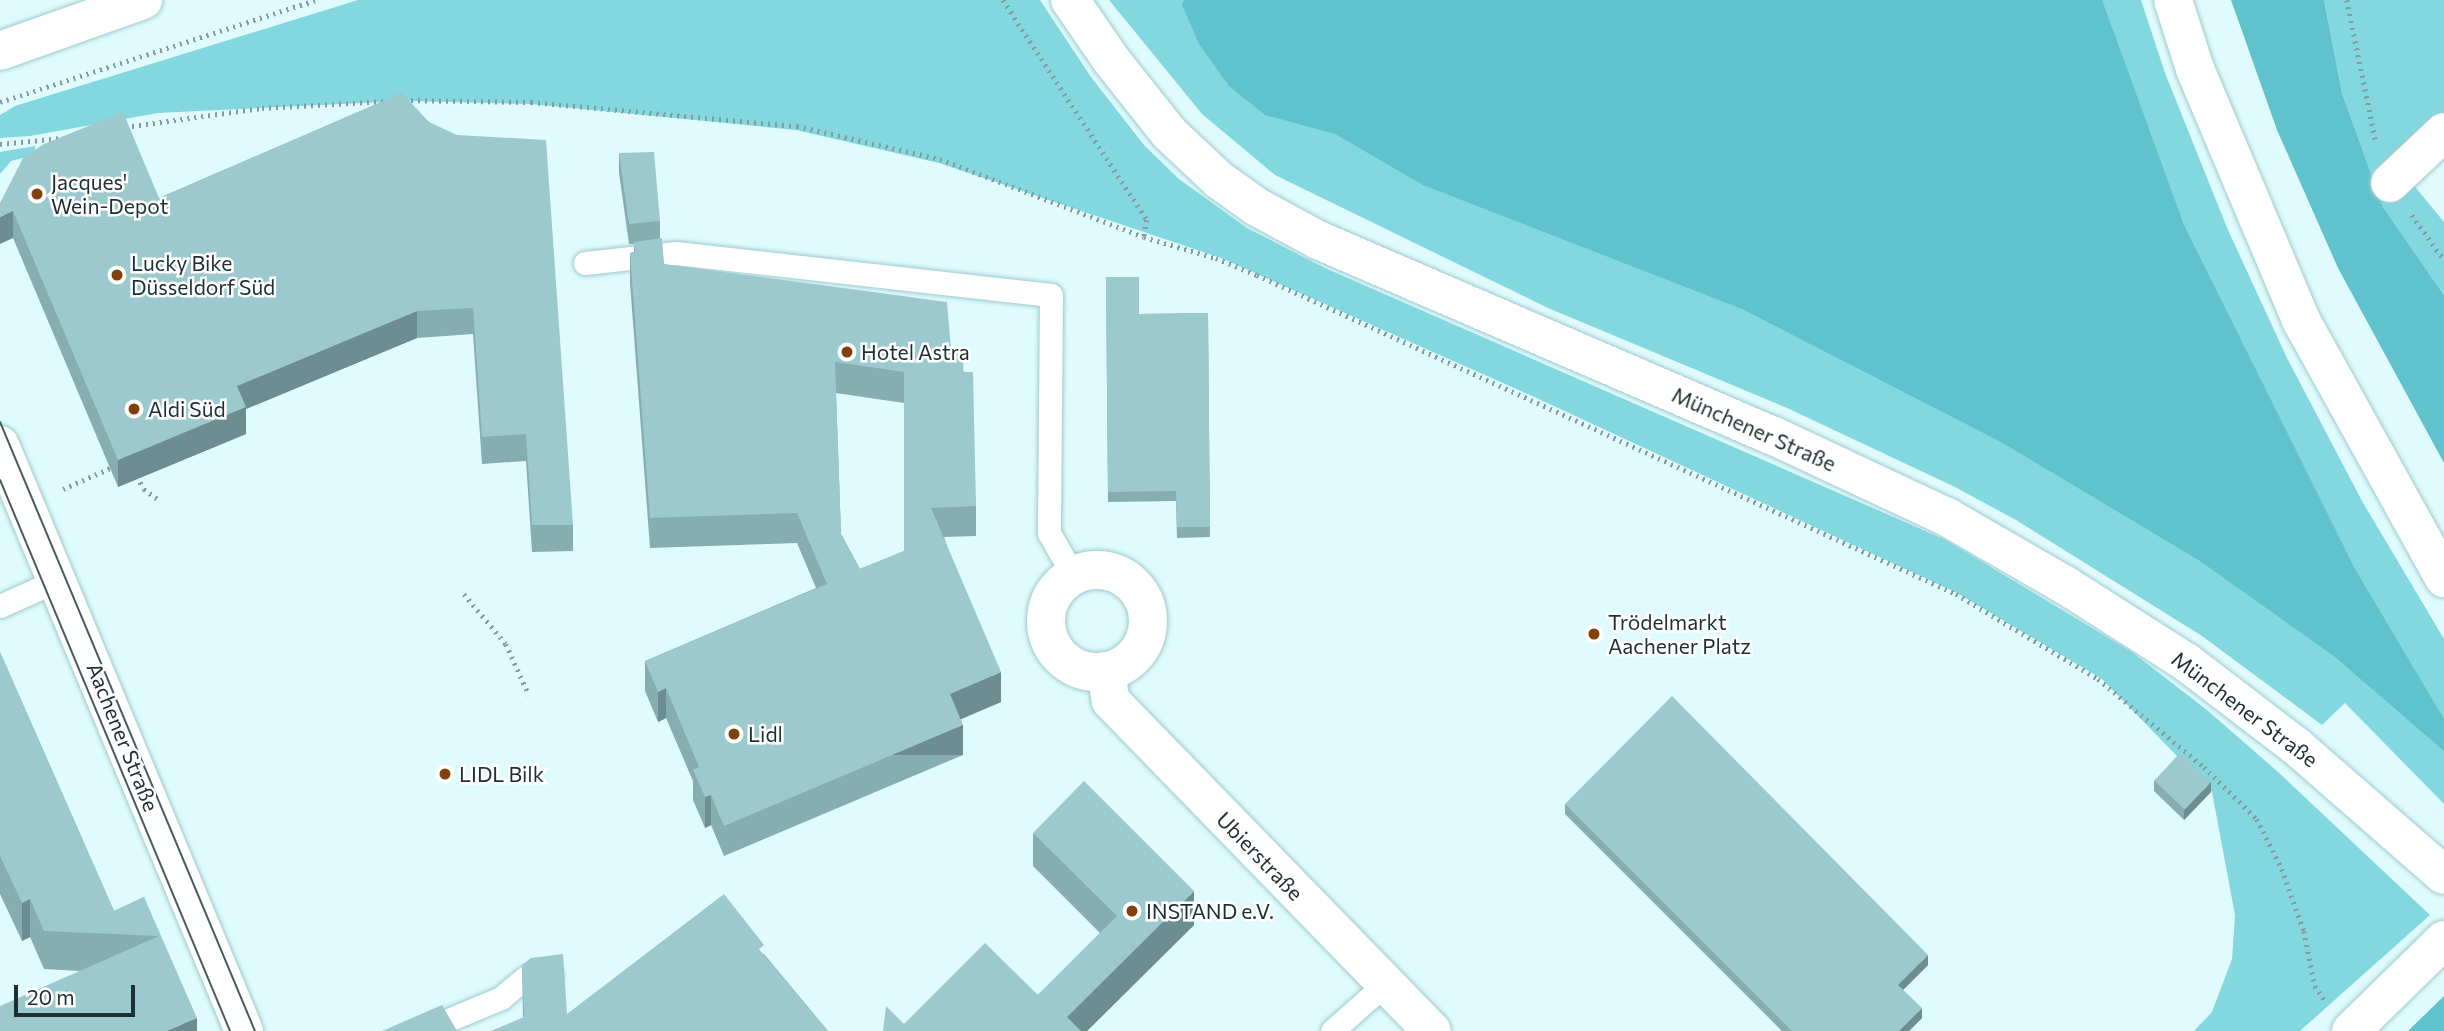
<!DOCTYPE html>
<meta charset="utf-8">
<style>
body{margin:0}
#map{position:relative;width:2444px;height:1031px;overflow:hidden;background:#e0fbfe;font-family:Commissioner,sans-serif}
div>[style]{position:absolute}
.green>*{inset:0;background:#83d8e0}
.forest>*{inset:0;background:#5fc2cc}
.path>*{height:4.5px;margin-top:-2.25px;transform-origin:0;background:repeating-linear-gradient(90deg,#859c9f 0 2px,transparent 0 7px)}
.roads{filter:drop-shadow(0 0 2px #9ecbcf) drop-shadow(0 0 2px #9ecbcf)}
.lane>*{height:23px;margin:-11.5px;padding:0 11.5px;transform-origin:11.5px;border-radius:11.5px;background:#fff}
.street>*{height:38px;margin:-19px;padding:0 19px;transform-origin:19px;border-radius:19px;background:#fff}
.street>.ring{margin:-19px;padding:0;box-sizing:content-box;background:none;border:38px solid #fff;border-radius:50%}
.secondary>*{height:38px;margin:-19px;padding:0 19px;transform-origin:19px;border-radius:19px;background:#fff}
.primary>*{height:38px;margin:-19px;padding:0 19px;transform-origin:19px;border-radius:19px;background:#fff}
.highway>*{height:38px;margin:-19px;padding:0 19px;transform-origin:19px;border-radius:19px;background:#fff}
.tram>*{height:2px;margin:-1px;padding:0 1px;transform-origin:1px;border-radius:1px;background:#485c5e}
.wall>*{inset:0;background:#86adb0}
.shaded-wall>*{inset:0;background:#6d8d90;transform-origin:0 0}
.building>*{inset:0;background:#9cc9cd;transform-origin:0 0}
.dots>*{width:19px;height:19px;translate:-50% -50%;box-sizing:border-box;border:4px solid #fff;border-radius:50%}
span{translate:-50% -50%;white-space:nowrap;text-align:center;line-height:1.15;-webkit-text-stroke:5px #fff;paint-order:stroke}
.poi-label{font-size:21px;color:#1d2f31}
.left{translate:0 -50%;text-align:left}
.street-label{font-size:21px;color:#1d2f31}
.scale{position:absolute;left:14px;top:985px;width:121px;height:32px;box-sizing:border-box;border:4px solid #1d2f31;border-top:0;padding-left:9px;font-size:21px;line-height:24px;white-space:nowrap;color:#1d2f31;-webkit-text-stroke:5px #fff;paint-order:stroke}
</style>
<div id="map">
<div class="green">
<i style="clip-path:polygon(358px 0,1040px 0,1091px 77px,1144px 145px,1179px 179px,1247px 228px,1325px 268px,1946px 540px,2132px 652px,2207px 710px,2277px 771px,2430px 915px,2300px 1031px,2194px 1031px,2212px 1012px,2232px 959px,2235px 915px,2212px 792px,2102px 679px,1957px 593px,1530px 395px,1221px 258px,939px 163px,796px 130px,531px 104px,406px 101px,158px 113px,30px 136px,0 138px,0 115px,15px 106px)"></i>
<i style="clip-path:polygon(1109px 0,2141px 0,2165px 73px,2228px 230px,2287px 358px,2362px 501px,2444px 639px,2444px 804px,2345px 703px,2322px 725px,2202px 636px,2016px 520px,1955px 487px,1787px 408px,1548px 308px,1275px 175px,1202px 114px)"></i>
<i style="clip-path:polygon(2324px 0,2444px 0,2444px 120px,2397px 165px,2444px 222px,2444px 295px,2383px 207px,2342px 93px)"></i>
<i style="clip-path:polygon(35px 146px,35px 155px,11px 161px,0 174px,0 152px)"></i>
</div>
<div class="forest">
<i style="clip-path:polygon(1184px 0,2102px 0,2184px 225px,2355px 569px,2444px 719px,2444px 751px,2335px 657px,2200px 561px,2001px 442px,1742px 309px,1423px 185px,1335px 134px,1265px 115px,1229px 86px,1199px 44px,1182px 5px)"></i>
<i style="clip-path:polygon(2231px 0,2324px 0,2342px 93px,2383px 207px,2444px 295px,2444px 463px,2338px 268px,2277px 130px)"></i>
<i style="clip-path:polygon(2444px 996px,2444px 1031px,2408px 1031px)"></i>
</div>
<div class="path">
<i style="left:1003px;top:0;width:263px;rotate:56.8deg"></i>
<i style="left:1147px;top:220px;width:17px;rotate:100deg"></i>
<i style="left:2347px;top:0;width:145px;rotate:78.5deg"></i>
<i style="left:404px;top:100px;width:127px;rotate:0.9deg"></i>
<i style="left:531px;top:102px;width:267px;rotate:5.2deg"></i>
<i style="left:797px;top:126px;width:147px;rotate:13deg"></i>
<i style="left:940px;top:159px;width:218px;rotate:20.9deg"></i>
<i style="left:1144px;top:237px;width:75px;rotate:16.3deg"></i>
<i style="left:1216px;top:258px;width:44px;rotate:22.5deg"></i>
<i style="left:1257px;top:275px;width:768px;rotate:24.53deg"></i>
<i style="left:1956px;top:594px;width:165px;rotate:30.9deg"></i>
<i style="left:2098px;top:679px;width:138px;rotate:39.7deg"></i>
<i style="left:2204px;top:767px;width:74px;rotate:44.5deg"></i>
<i style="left:2257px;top:819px;width:56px;rotate:63.4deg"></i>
<i style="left:2282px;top:869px;width:66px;rotate:70.5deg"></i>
<i style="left:2304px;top:931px;width:56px;rotate:78.7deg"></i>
<i style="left:2315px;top:986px;width:18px;rotate:56deg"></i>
<i style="left:0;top:102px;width:331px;rotate:-17.9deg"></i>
<i style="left:125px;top:127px;width:138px;rotate:-7.9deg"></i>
<i style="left:262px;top:108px;width:126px;rotate:-3.2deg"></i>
<i style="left:0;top:144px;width:62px;rotate:-5.5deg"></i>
<i style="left:2412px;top:215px;width:55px;rotate:54.6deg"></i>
<i style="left:137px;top:476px;width:15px;rotate:62deg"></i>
<i style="left:144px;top:489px;width:17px;rotate:36deg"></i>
<i style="left:63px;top:489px;width:57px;rotate:-23.9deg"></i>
<i style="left:464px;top:594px;width:65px;rotate:50deg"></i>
<i style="left:506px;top:644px;width:56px;rotate:65.7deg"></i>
</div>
<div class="roads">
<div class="lane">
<i style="left:585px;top:263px;width:92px;rotate:-6.3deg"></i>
<i style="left:676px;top:253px;width:377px;rotate:6.4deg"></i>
<i style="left:1051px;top:295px;width:238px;rotate:90.5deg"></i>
<i style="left:1049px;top:533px;width:48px;rotate:60.3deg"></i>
<i style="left:0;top:606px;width:64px;rotate:-24.1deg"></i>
<i style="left:422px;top:1031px;width:86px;rotate:-22.7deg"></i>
<i style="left:501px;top:998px;width:31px;rotate:-40deg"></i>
<i style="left:525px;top:978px;width:26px;rotate:-7deg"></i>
<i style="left:1332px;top:1031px;width:71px;rotate:-41.6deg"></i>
</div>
<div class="street">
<i style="left:2390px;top:183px;width:74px;rotate:-43.4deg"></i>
<i style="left:0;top:445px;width:635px;rotate:67.39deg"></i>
<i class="ring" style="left:1046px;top:570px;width:64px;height:64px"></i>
<i style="left:1106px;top:671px;width:30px;rotate:81deg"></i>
<i style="left:1111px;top:701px;width:460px;rotate:45.8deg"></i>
</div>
<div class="secondary">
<i style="left:2351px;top:1031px;width:130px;rotate:-44.4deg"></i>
</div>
<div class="primary">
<i style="left:0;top:51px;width:152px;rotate:-19.6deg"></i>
</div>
<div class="highway">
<i style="left:1070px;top:0;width:74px;rotate:55.5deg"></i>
<i style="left:1112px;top:61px;width:92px;rotate:51.6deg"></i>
<i style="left:1169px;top:133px;width:69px;rotate:43.2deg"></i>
<i style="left:1219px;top:180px;width:47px;rotate:35.4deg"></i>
<i style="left:1257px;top:207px;width:69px;rotate:28.4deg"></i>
<i style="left:1318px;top:240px;width:496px;rotate:23.3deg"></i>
<i style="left:1774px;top:436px;width:191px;rotate:25.1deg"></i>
<i style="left:1947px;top:517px;width:136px;rotate:30deg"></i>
<i style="left:2065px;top:585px;width:143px;rotate:32.5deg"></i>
<i style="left:2186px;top:662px;width:138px;rotate:37.4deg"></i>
<i style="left:2296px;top:746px;width:196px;rotate:41.1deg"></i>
<i style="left:2173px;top:0;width:72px;rotate:72.3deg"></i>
<i style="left:2195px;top:69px;width:275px;rotate:67.1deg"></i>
<i style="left:2302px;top:322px;width:293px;rotate:61deg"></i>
</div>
</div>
<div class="tram">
<i style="left:0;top:422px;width:660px;rotate:67.28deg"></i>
<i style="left:0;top:480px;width:597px;rotate:67.34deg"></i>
</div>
<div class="wall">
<i style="clip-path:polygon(402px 93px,573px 525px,573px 551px,532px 552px,526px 461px,482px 464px,473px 334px,417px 338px,246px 409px,246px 434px,118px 487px,13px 238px,0 203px,159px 198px)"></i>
<i style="clip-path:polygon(evenodd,619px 153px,660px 221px,660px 239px,664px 264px,951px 349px,964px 372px,976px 506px,976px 536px,944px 537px,1001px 702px,960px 719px,963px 755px,724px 856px,711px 825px,705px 828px,693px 800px,693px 781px,666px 718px,658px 722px,645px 691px,645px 661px,816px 588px,797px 543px,650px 548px,630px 283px,630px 253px,634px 252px,634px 244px,629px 244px,619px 173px,619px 153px,836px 393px,904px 403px,904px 551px,860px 569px,841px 534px,836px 393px)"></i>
<i style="clip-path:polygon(1106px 277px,1139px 314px,1208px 313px,1210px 537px,1177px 538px,1176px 501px,1108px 502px)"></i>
<i style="clip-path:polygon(0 652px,114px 911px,144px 897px,197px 1031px,80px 971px,44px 969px,30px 937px,22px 941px,0 894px)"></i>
<i style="clip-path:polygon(2154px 781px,2211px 792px,2184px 820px,2154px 791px)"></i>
<i style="clip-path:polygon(1565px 804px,1928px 965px,1903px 990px,1922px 1018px,1909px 1031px,1782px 1031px,1565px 814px)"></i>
<i style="clip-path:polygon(1033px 833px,1194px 925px,1087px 1031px,904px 1024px,1038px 995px,1100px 933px,1033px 866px)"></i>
<i style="clip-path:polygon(764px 954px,828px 1031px,523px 1017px,522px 965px,567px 1014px)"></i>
</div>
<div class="shaded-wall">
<i style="clip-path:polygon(13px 211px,13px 238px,0 244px,0 217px)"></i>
<i style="clip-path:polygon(417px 311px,417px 338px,246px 409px,246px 434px,118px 487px,118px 460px,237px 386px)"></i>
<i style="clip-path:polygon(1001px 672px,1001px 702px,950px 724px,950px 694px)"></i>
<i style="clip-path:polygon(666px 688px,666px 718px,658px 722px,658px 692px)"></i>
<i style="left:963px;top:725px;width:30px;height:259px;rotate:90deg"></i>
<i style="clip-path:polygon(2211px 782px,2211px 792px,2184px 820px,2184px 810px)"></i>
<i style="clip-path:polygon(711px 795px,711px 825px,705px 828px,705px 797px)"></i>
<i style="clip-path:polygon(1194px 891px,1194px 925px,1087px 1031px,1067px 1031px,1067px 1017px)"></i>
<i style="clip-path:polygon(30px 899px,30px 937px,22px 941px,22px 903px)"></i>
<i style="clip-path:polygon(1928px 955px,1928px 965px,1898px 995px,1898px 985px)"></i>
<i style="clip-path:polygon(1922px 1008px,1922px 1018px,1909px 1031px,1899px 1031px)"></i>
<i style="clip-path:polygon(197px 1018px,197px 1031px,166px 1031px)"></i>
</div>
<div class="building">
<i style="clip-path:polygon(402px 93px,429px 122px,457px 135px,546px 140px,573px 525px,532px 525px,526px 434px,482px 437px,473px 308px,417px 311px,237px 386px,246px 407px,118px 460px,13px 211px,0 217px,0 203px,23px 158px,44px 144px,123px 112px,159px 198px)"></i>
<i style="clip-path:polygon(654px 152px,660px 221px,629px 224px,619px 153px)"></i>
<i style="clip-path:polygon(evenodd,662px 238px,664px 264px,947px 302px,951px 349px,964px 349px,963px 372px,973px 372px,976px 506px,931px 508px,1001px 672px,950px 694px,963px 725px,724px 826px,711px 795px,705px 797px,693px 770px,699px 767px,666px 688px,658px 692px,645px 661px,827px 584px,797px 513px,650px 518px,630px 253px,635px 252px,634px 242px,662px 238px,835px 362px,904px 372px,904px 551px,860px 569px,841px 534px,835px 362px)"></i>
<i style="clip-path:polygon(1106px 277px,1139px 277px,1139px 314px,1208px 313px,1210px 527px,1177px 527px,1176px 491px,1108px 492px)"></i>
<i style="clip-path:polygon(0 652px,114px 911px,144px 897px,197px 1018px,166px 1031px,0 1031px,0 1006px,159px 936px,44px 931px,30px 899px,22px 903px,0 856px)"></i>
<i style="clip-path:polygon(1672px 696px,1928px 955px,1898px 985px,1922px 1008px,1899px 1031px,1792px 1031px,1565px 804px)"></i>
<i style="left:2180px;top:753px;width:42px;height:38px;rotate:43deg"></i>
<i style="clip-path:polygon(1084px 781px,1194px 891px,1067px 1017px,1081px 1031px,883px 1031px,886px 1006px,904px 1024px,985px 943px,1038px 995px,1117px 916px,1033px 833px)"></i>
<i style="clip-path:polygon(724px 894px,764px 945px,759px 949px,828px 1031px,491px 1031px,524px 1017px,522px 965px,531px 958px,563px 954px,567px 1014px)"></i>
<i style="clip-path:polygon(442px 1005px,457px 1031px,382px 1031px)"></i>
</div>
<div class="dots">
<i style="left:37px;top:194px;background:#82410a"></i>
<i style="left:117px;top:275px;background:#82410a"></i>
<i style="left:847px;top:352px;background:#82410a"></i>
<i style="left:134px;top:409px;background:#82410a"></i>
<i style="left:1594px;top:634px;background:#82410a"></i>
<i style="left:734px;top:734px;background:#82410a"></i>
<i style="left:445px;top:774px;background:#82410a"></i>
<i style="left:1132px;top:911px;background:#82410a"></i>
</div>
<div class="poi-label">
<span class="left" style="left:51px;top:194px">Jacques'<br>Wein-Depot</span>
<span class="left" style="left:131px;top:275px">Lucky Bike<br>Düsseldorf Süd</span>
<span class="left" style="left:861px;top:352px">Hotel Astra</span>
<span class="left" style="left:148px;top:409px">Aldi Süd</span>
<span class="left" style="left:1608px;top:634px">Trödelmarkt<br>Aachener Platz</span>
<span class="left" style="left:748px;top:734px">Lidl</span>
<span class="left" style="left:459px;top:774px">LIDL Bilk</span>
<span class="left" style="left:1146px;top:911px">INSTAND e.V.</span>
</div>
<div class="street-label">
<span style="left:1754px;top:429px;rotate:24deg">Münchener Straße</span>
<span style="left:2245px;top:709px;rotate:37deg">Münchener Straße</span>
<span style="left:123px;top:737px;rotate:68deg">Aachener Straße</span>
<span style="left:1260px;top:856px;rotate:46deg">Ubierstraße</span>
</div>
<div class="scale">20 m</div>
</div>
